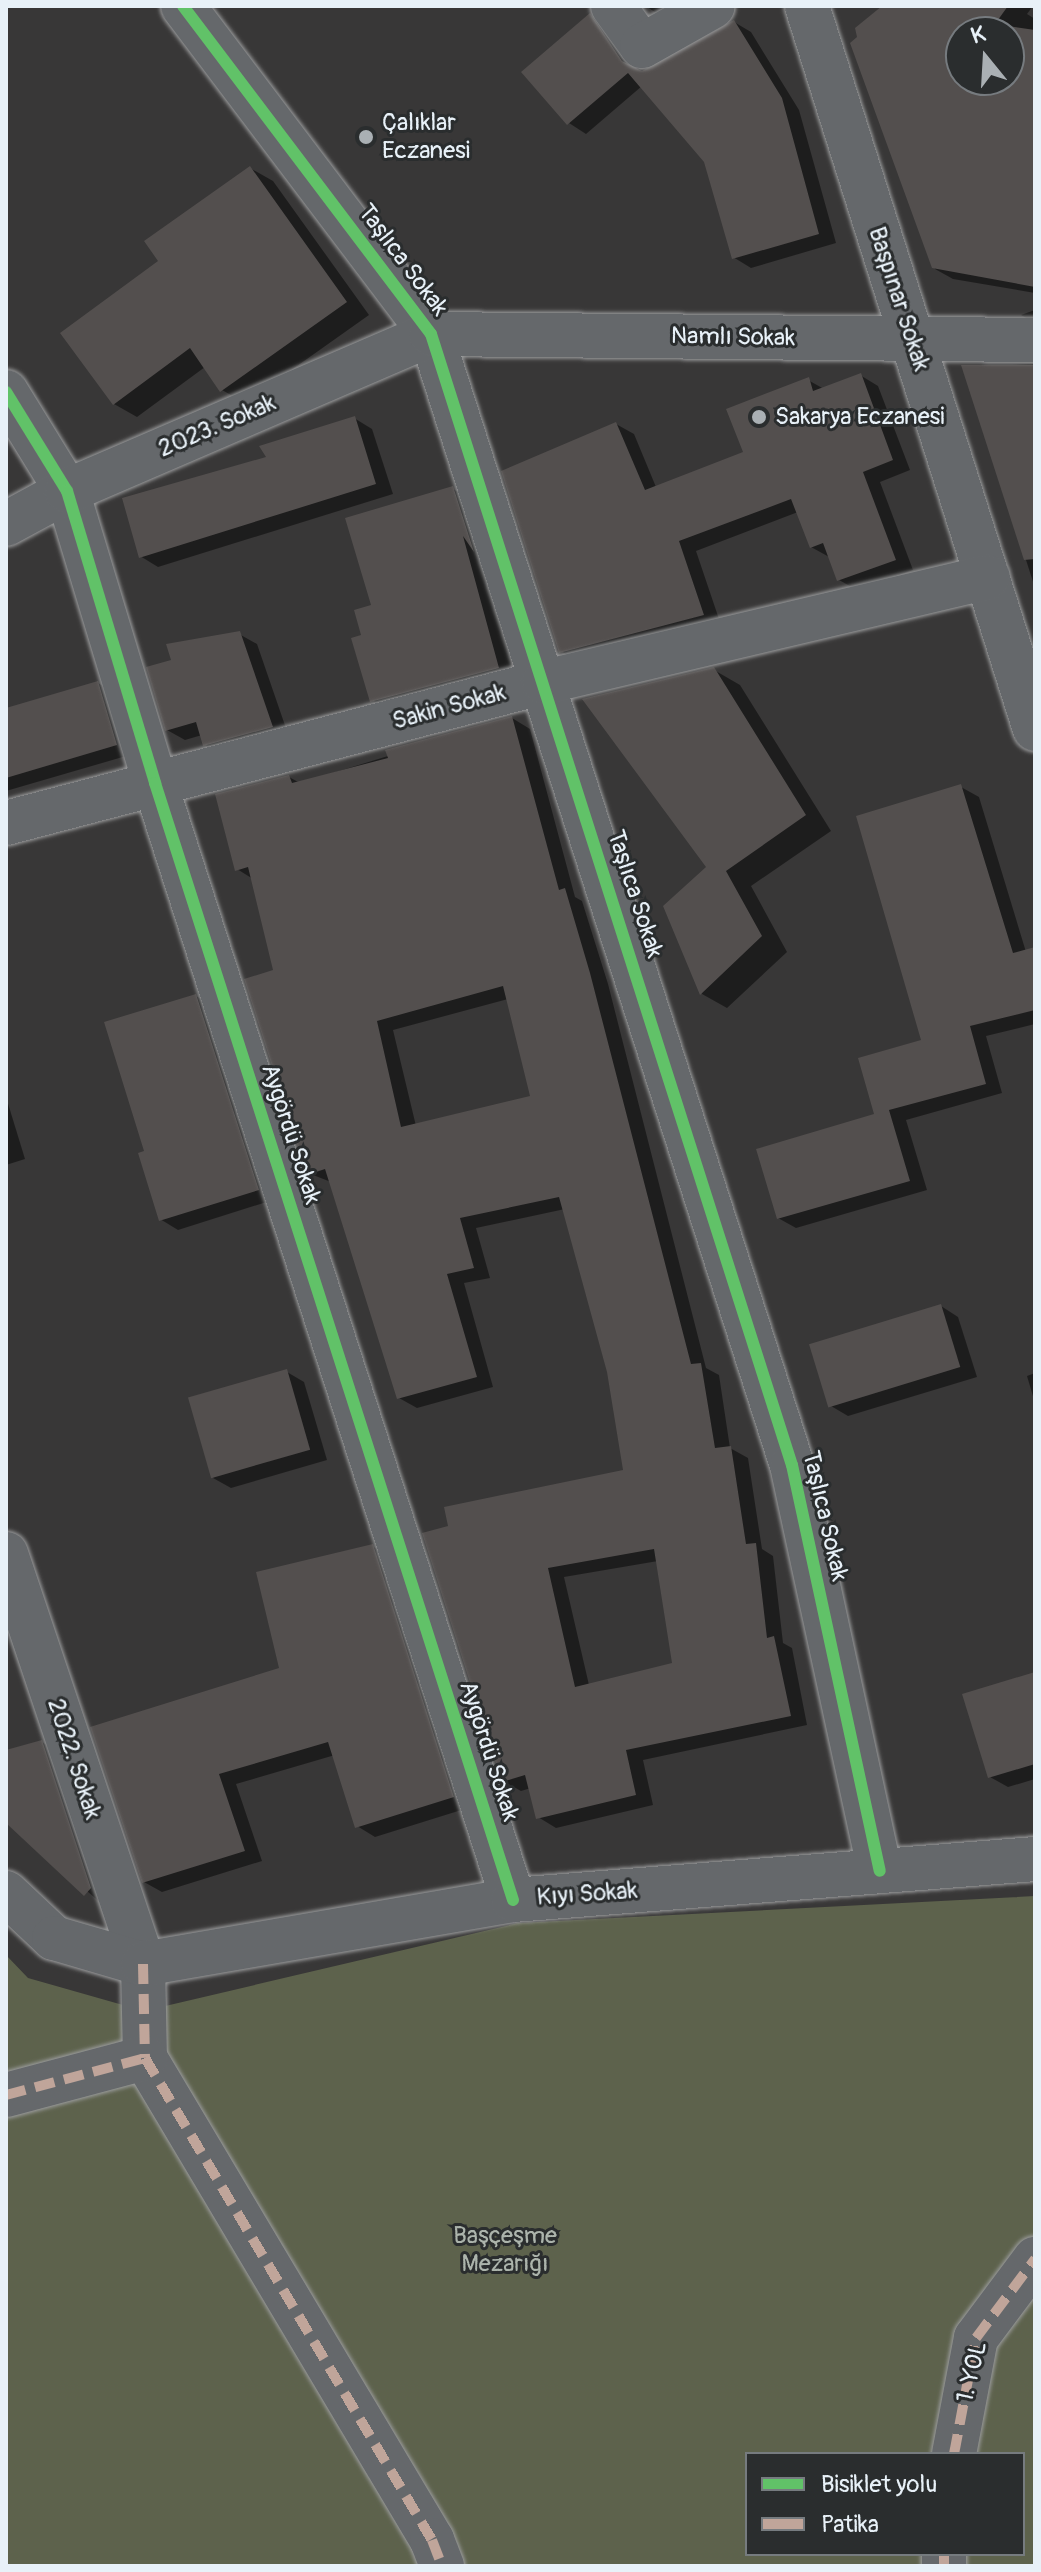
<!DOCTYPE html>
<meta charset="utf-8">
<style>
body{margin:0}
#map{position:relative;width:1041px;height:2572px;overflow:hidden;background:#383737;font-family:Pangolin,sans-serif}
div>[style]{position:absolute}
.green>*{inset:0;background:#5d624c}
.shadow>*{inset:0;background:#0007}
.building>*{inset:0;background:#534f4e;transform-origin:0 0}
.roads{filter:drop-shadow(0 0 2px #9c9d9e) drop-shadow(0 0 2px #9c9d9e)}
.street>*{height:44px;margin:-22px;padding:0 22px;transform-origin:22px;border-radius:22px;background:#65686b}
.quiet>*{height:10px;margin-top:-5px;transform-origin:0;background:repeating-linear-gradient(90deg,#c0a59a 0 20px,transparent 0 30px)}
.cycleway>*{height:12px;margin:-6px;padding:0 6px;transform-origin:6px;border-radius:6px;background:#61c268}
.dots>*{width:22px;height:22px;translate:-50% -50%;box-sizing:border-box;border:4px solid #2a2d2e;border-radius:50%}
span{translate:-50% -50%;white-space:nowrap;text-align:center;line-height:1.15;-webkit-text-stroke:6px #2a2d2e;paint-order:stroke}
.poi-label{font-size:24px;color:#e8f1f8}
.left{translate:0 -50%;text-align:left}
.street-label{font-size:24px;color:#e8f1f8}
.park-label{font-size:24px;color:#acb4ac}
.frame{position:absolute;inset:0;border:8px solid #e8f1f8;pointer-events:none}
.legend{position:absolute;left:745px;top:2452px;width:280px;height:104px;box-sizing:border-box;background:#2a2d2e;border:2px solid #767b7f;margin:0;padding:10px 14px;list-style:none;font-size:24px;color:#e8f1f8}
.legend li{display:flex;align-items:center;gap:16px;height:40px}
.legend b{width:40px;border:2px solid #767b7f}
.north{position:absolute;left:945px;top:16px;width:80px;height:80px;box-sizing:border-box;background:#2a2d2e;border:2px solid #767b7f;border-radius:50%;rotate:342deg;font-size:22px;font-weight:700;line-height:32px;text-align:center;color:#e8f1f8}
.north::after{content:'';display:block;margin:auto;width:28px;height:36px;background:#aab0b4;clip-path:polygon(50% 0,100% 100%,50% 72%,0 100%)}
</style>
<div id="map">
<div class="green">
<i style="clip-path:polygon(evenodd,1035px 1896px,1035px 2566px,6px 2566px,6px 1955px,28px 1978px,144px 2011px,518px 1923px,1035px 1896px,747px 2454px,1023px 2454px,1023px 2554px,747px 2554px,747px 2454px)"></i>
</div>
<div class="shadow">
<i style="clip-path:polygon(646px 6px,700px 6px,669px 22px)"></i>
<i style="clip-path:polygon(evenodd,885px 6px,1033px 6px,1027px 14px,1035px 19px,1035px 293px,953px 279px,935px 269px,852px 44px,885px 6px,961px 32px,1009px 32px,1009px 80px,961px 80px,961px 32px)"></i>
<i style="clip-path:polygon(590px 16px,608px 26px,642px 73px,734px 22px,751px 32px,799px 110px,836px 243px,751px 268px,733px 257px,706px 161px,642px 86px,586px 134px,569px 123px)"></i>
<i style="clip-path:polygon(250px 168px,273px 181px,369px 315px,245px 403px,222px 390px,205px 367px,137px 417px,114px 404px,161px 261px)"></i>
<i style="clip-path:polygon(1035px 310px,1035px 323px,1021px 315px)"></i>
<i style="clip-path:polygon(1035px 364px,1035px 588px,964px 367px)"></i>
<i style="clip-path:polygon(860px 375px,878px 386px,910px 470px,880px 482px,913px 570px,857px 590px,839px 580px,831px 558px,811px 547px,798px 512px,696px 551px,721px 625px,579px 662px,561px 651px,616px 424px,634px 434px,656px 487px,745px 453px,808px 380px,824px 389px)"></i>
<i style="clip-path:polygon(354px 418px,372px 429px,393px 494px,158px 567px,140px 556px,269px 458px)"></i>
<i style="clip-path:polygon(453px 489px,471px 499px,516px 678px,390px 711px,372px 700px,363px 636px,374px 606px)"></i>
<i style="clip-path:polygon(239px 634px,257px 644px,289px 737px,222px 755px,204px 744px,202px 735px,185px 740px,167px 730px,174px 661px)"></i>
<i style="clip-path:polygon(714px 670px,740px 685px,831px 831px,751px 886px,787px 952px,727px 1008px,702px 994px,666px 907px,709px 868px)"></i>
<i style="clip-path:polygon(98px 683px,114px 693px,133px 754px,6px 791px,6px 710px)"></i>
<i style="clip-path:polygon(evenodd,512px 718px,530px 729px,575px 897px,582px 901px,608px 984px,706px 1368px,719px 1375px,730px 1448px,748px 1458px,762px 1549px,773px 1556px,783px 1643px,792px 1648px,807px 1725px,643px 1760px,653px 1805px,556px 1828px,538px 1817px,531px 1788px,521px 1791px,503px 1781px,424px 1534px,626px 1472px,609px 1371px,565px 1209px,476px 1228px,490px 1278px,464px 1283px,493px 1387px,417px 1408px,399px 1398px,331px 1182px,308px 1173px,275px 971px,253px 879px,237px 869px,289px 777px,300px 783px,512px 718px,508px 999px,533px 1098px,416px 1126px,393px 1030px,508px 999px,512px 718px,658px 1561px,674px 1665px,589px 1685px,564px 1577px,658px 1561px)"></i>
<i style="clip-path:polygon(961px 787px,979px 797px,1026px 952px,1035px 949px,1035px 1024px,986px 1036px,1002px 1093px,906px 1120px,927px 1190px,796px 1228px,778px 1218px,876px 1116px,923px 1041px)"></i>
<i style="clip-path:polygon(196px 996px,214px 1006px,276px 1199px,178px 1230px,160px 1219px,147px 1152px)"></i>
<i style="clip-path:polygon(6px 1097px,25px 1159px,6px 1165px)"></i>
<i style="clip-path:polygon(941px 1306px,958px 1317px,977px 1377px,848px 1416px,831px 1406px)"></i>
<i style="clip-path:polygon(287px 1372px,304px 1382px,327px 1460px,231px 1488px,213px 1478px)"></i>
<i style="clip-path:polygon(1035px 1373px,1035px 1403px,1027px 1376px)"></i>
<i style="clip-path:polygon(372px 1546px,390px 1557px,471px 1807px,375px 1837px,357px 1826px,335px 1755px,236px 1784px,262px 1861px,162px 1892px,144px 1882px,281px 1669px)"></i>
<i style="clip-path:polygon(1035px 1674px,1035px 1779px,1008px 1787px,990px 1777px)"></i>
<i style="clip-path:polygon(42px 1742px,59px 1753px,103px 1905px,6px 1820px,6px 1756px)"></i>
</div>
<div class="building">
<i style="clip-path:polygon(evenodd,882px 6px,1008px 6px,995px 24px,1035px 30px,1035px 287px,932px 268px,850px 43px,857px 37px,855px 28px,882px 6px,961px 32px,1009px 32px,1009px 80px,961px 80px,961px 32px)"></i>
<i style="clip-path:polygon(590px 13px,622px 61px,642px 71px,734px 20px,782px 98px,819px 234px,732px 259px,704px 162px,628px 73px,567px 125px,521px 72px)"></i>
<i style="clip-path:polygon(250px 166px,347px 302px,220px 392px,190px 348px,113px 405px,60px 333px,158px 261px,144px 241px)"></i>
<i style="clip-path:polygon(961px 365px,1035px 365px,1035px 559px,1024px 560px)"></i>
<i style="clip-path:polygon(861px 373px,893px 460px,863px 472px,896px 560px,837px 581px,823px 543px,810px 548px,791px 499px,679px 541px,704px 615px,559px 653px,501px 471px,616px 422px,645px 490px,743px 452px,726px 409px,809px 377px,813px 391px)"></i>
<i style="clip-path:polygon(355px 416px,376px 484px,139px 558px,122px 498px,266px 457px,259px 446px)"></i>
<i style="clip-path:polygon(453px 486px,474px 552px,463px 536px,499px 668px,370px 702px,351px 638px,361px 635px,354px 610px,371px 605px,345px 518px)"></i>
<i style="clip-path:polygon(240px 631px,273px 727px,203px 746px,196px 722px,165px 731px,146px 667px,171px 660px,166px 644px)"></i>
<i style="clip-path:polygon(714px 667px,806px 815px,726px 871px,762px 936px,700px 995px,663px 906px,706px 867px,582px 699px)"></i>
<i style="clip-path:polygon(98px 681px,117px 745px,6px 778px,6px 708px)"></i>
<i style="clip-path:polygon(evenodd,512px 716px,559px 890px,565px 888px,590px 973px,691px 1364px,701px 1363px,715px 1448px,731px 1446px,746px 1544px,756px 1543px,767px 1638px,774px 1636px,791px 1716px,626px 1750px,636px 1795px,536px 1819px,525px 1775px,502px 1782px,422px 1533px,448px 1526px,444px 1507px,623px 1470px,607px 1372px,559px 1197px,460px 1218px,474px 1268px,447px 1274px,477px 1377px,397px 1399px,325px 1169px,307px 1175px,244px 979px,273px 970px,248px 867px,235px 871px,215px 794px,289px 775px,292px 783px,388px 758px,385px 750px,512px 716px,503px 986px,530px 1096px,401px 1127px,377px 1021px,503px 986px,512px 716px,654px 1549px,672px 1663px,575px 1687px,548px 1568px,654px 1549px)"></i>
<i style="clip-path:polygon(961px 784px,1013px 953px,1035px 947px,1035px 1010px,970px 1026px,986px 1084px,889px 1110px,910px 1181px,777px 1219px,756px 1149px,874px 1114px,858px 1058px,921px 1040px,856px 816px)"></i>
<i style="clip-path:polygon(196px 994px,259px 1190px,159px 1221px,138px 1153px,144px 1151px,104px 1022px)"></i>
<i style="left:941px;top:1304px;width:66px;height:138px;rotate:73deg"></i>
<i style="left:287px;top:1369px;width:84px;height:103px;rotate:74deg"></i>
<i style="clip-path:polygon(373px 1544px,454px 1797px,355px 1828px,328px 1742px,219px 1774px,245px 1851px,142px 1883px,90px 1727px,279px 1668px,256px 1572px)"></i>
<i style="clip-path:polygon(1035px 1672px,1035px 1764px,988px 1778px,962px 1694px)"></i>
<i style="clip-path:polygon(42px 1740px,91px 1888px,84px 1896px,6px 1823px,6px 1750px)"></i>
</div>
<div class="roads">
<div class="street">
<i style="left:183px;top:6px;width:411px;rotate:52.9deg"></i>
<i style="left:431px;top:334px;width:1187px;rotate:72.3deg"></i>
<i style="left:792px;top:1465px;width:415px;rotate:77.8deg"></i>
<i style="left:613px;top:6px;width:49px;rotate:54.1deg"></i>
<i style="left:642px;top:46px;width:81px;rotate:-29.4deg"></i>
<i style="left:807px;top:6px;width:758px;rotate:72.5deg"></i>
<i style="left:6px;top:392px;width:116px;rotate:58.4deg"></i>
<i style="left:67px;top:491px;width:305px;rotate:73.2deg"></i>
<i style="left:155px;top:783px;width:1173px;rotate:72.23deg"></i>
<i style="left:6px;top:524px;width:69px;rotate:-28.4deg"></i>
<i style="left:67px;top:491px;width:396px;rotate:-23.3deg"></i>
<i style="left:431px;top:334px;width:604px;rotate:0.57deg"></i>
<i style="left:6px;top:823px;width:556px;rotate:-14.69deg"></i>
<i style="left:544px;top:682px;width:456px;rotate:-13.3deg"></i>
<i style="left:6px;top:1554px;width:432px;rotate:71.5deg"></i>
<i style="left:143px;top:1964px;width:94px;rotate:88.8deg"></i>
<i style="left:145px;top:2058px;width:561px;rotate:59.23deg"></i>
<i style="left:432px;top:2540px;width:28px;rotate:69deg"></i>
<i style="left:6px;top:1893px;width:66px;rotate:43.2deg"></i>
<i style="left:54px;top:1938px;width:93px;rotate:16.3deg"></i>
<i style="left:143px;top:1964px;width:375px;rotate:-9.8deg"></i>
<i style="left:513px;top:1900px;width:524px;rotate:-4.49deg"></i>
<i style="left:6px;top:2095px;width:144px;rotate:-14.9deg"></i>
<i style="left:954px;top:2454px;width:118px;rotate:-79.3deg"></i>
<i style="left:976px;top:2338px;width:99px;rotate:-53.2deg"></i>
<i style="left:944px;top:2566px;width:12px;rotate:-90deg"></i>
</div>
</div>
<div class="quiet">
<i style="left:143px;top:1964px;width:94px;rotate:88.8deg"></i>
<i style="left:145px;top:2058px;width:561px;rotate:59.23deg"></i>
<i style="left:432px;top:2540px;width:28px;rotate:69deg"></i>
<i style="left:6px;top:2095px;width:144px;rotate:-14.9deg"></i>
<i style="left:954px;top:2454px;width:118px;rotate:-79.3deg"></i>
<i style="left:976px;top:2338px;width:99px;rotate:-53.2deg"></i>
<i style="left:944px;top:2566px;width:12px;rotate:-90deg"></i>
</div>
<div class="cycleway">
<i style="left:183px;top:6px;width:411px;rotate:52.9deg"></i>
<i style="left:431px;top:334px;width:1187px;rotate:72.3deg"></i>
<i style="left:792px;top:1465px;width:415px;rotate:77.8deg"></i>
<i style="left:6px;top:392px;width:116px;rotate:58.4deg"></i>
<i style="left:67px;top:491px;width:305px;rotate:73.2deg"></i>
<i style="left:155px;top:783px;width:1173px;rotate:72.23deg"></i>
</div>
<div class="dots">
<i style="left:366px;top:137px;background:#aab0b4"></i>
<i style="left:759px;top:417px;background:#aab0b4"></i>
</div>
<div class="poi-label">
<span class="left" style="left:382px;top:137px">Çalıklar<br>Eczanesi</span>
<span class="left" style="left:775px;top:417px">Sakarya Eczanesi</span>
</div>
<div class="street-label">
<span style="left:403px;top:260px;rotate:53deg">Taşlıca Sokak</span>
<span style="left:899px;top:299px;rotate:72deg">Başpınar Sokak</span>
<span style="left:733px;top:337px;rotate:1deg">Namlı Sokak</span>
<span style="left:217px;top:426px;rotate:-23deg">2023. Sokak</span>
<span style="left:449px;top:707px;rotate:-15deg">Sakin Sokak</span>
<span style="left:635px;top:894px;rotate:72deg">Taşlıca Sokak</span>
<span style="left:291px;top:1134px;rotate:72deg">Aygördü Sokak</span>
<span style="left:825px;top:1516px;rotate:77deg">Taşlıca Sokak</span>
<span style="left:489px;top:1751px;rotate:72deg">Aygördü Sokak</span>
<span style="left:74px;top:1759px;rotate:72deg">2022. Sokak</span>
<span style="left:587px;top:1894px;rotate:-4deg">Kıyı Sokak</span>
<span style="left:972px;top:2372px;rotate:-76deg">1. YOL</span>
</div>
<div class="park-label">
<span style="left:505px;top:2250px">Başçeşme<br>Mezarığı</span>
</div>
<div class="frame"></div>
<ul class="legend">
<li><b style="height:10px;background:#61c268"></b>Bisiklet yolu</li>
<li><b style="height:10px;background:#c0a59a"></b>Patika</li>
</ul>
<div class="north">K</div>
</div>
